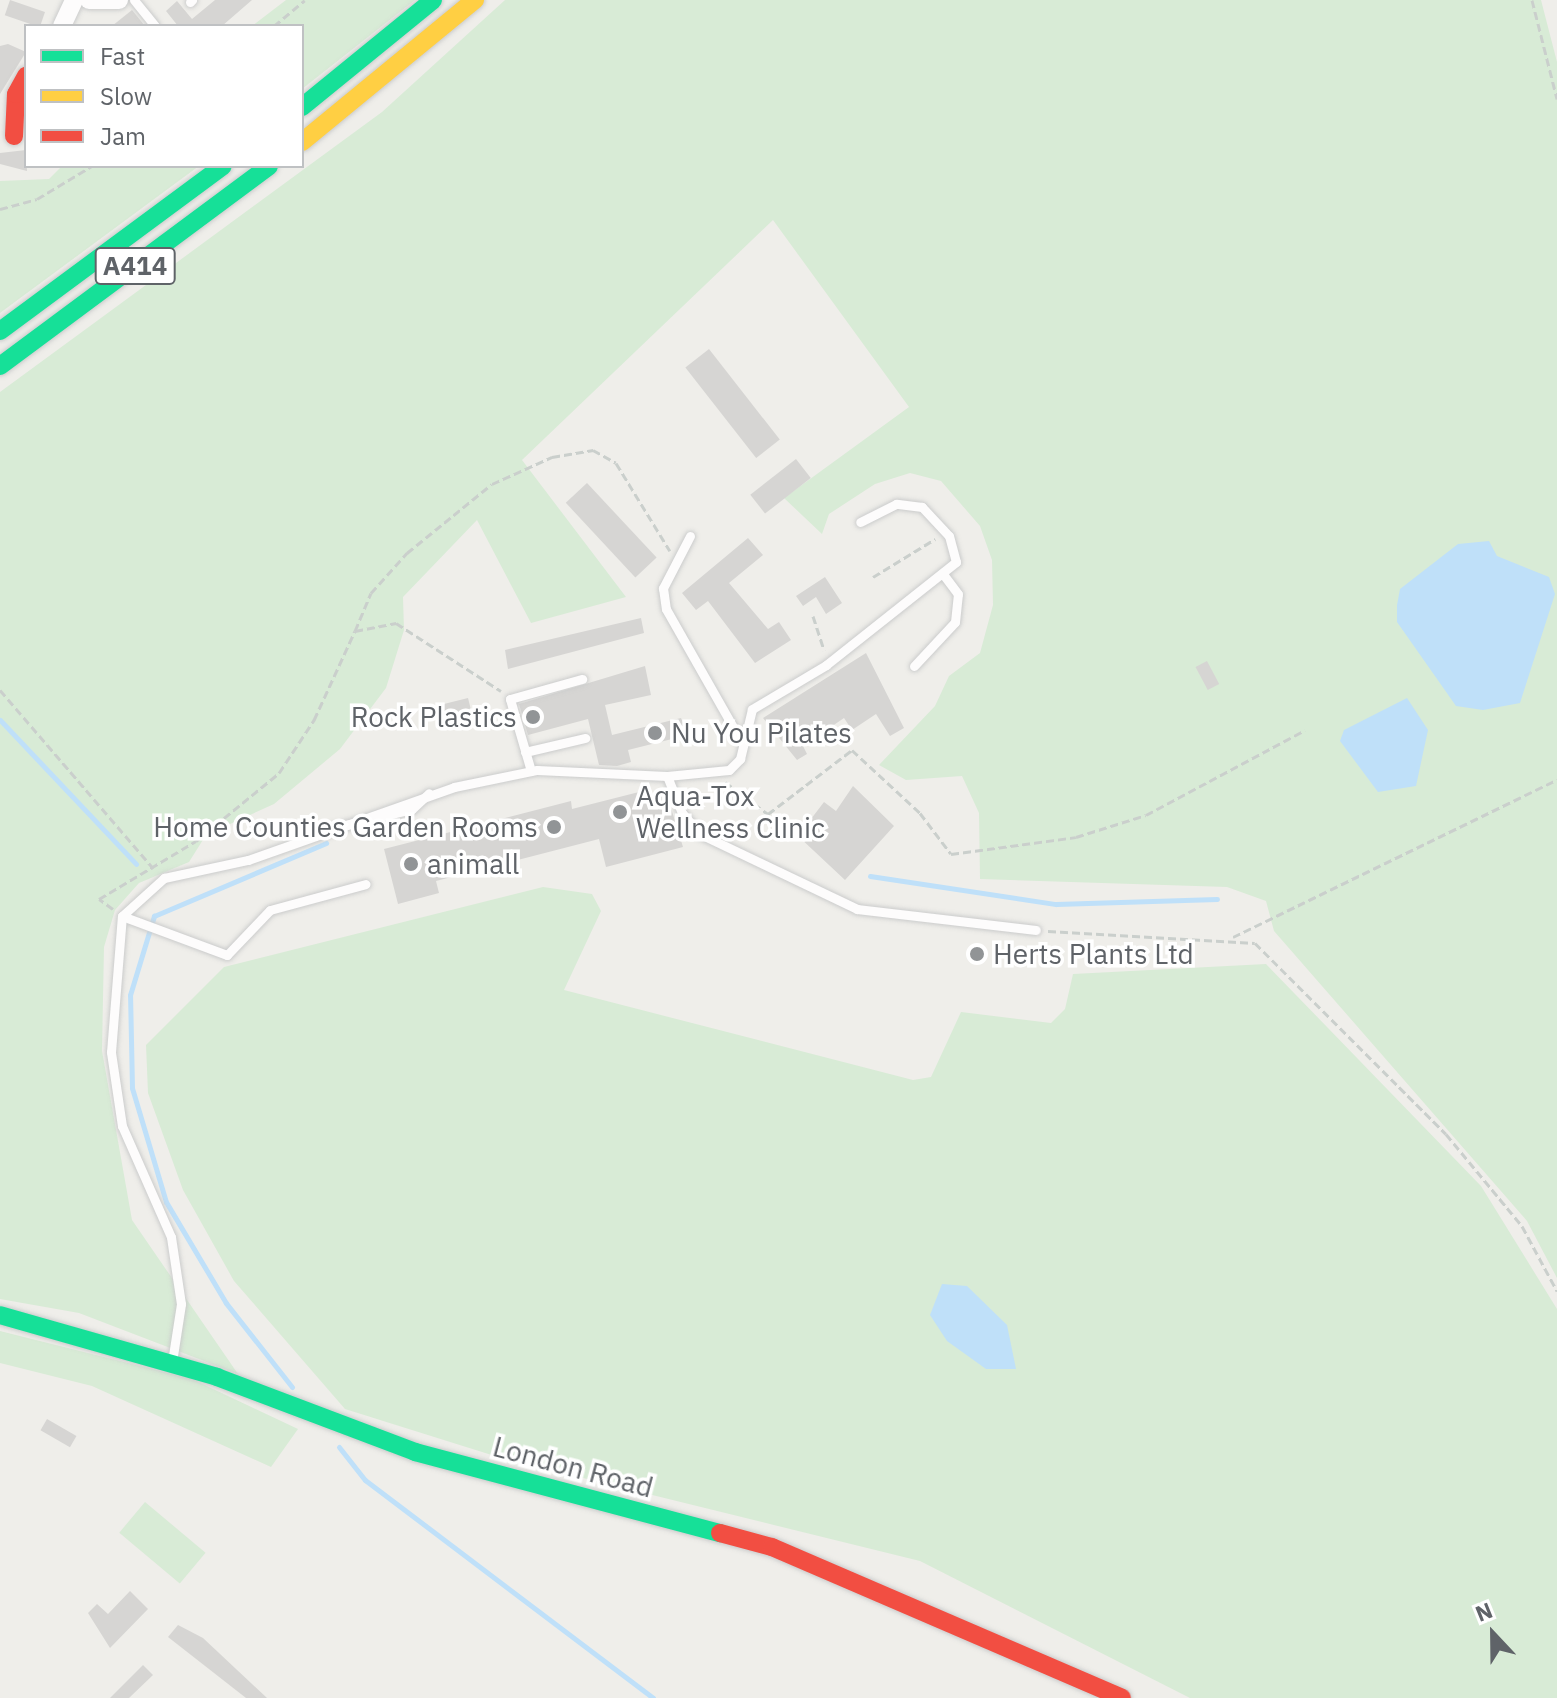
<!DOCTYPE html>
<style>
body{margin:0}
#map{position:relative;width:1557px;height:1698px;overflow:hidden;background:#efeeea;font-family:"IBM Plex Sans",sans-serif}
div>[style]{position:absolute}
.green>*{inset:0;background:#d8ebd6;transform-origin:0 0}
.water>*{inset:0;background:#bfe0f9}
.stream>*{height:5px;margin:-2.5px;padding:0 2.5px;transform-origin:2.5px;border-radius:2.5px;background:#bfe0f9}
.building>*{inset:0;background:#d6d5d3;transform-origin:0 0}
.path>*{height:3px;margin-top:-1.5px;transform-origin:0;background:repeating-linear-gradient(90deg,#cacfcc 0 8px,transparent 0 12px)}
.roads{filter:drop-shadow(0 0 2px #cbcccc) drop-shadow(0 0 2px #cbcccc)}
.lane>*{height:9px;margin:-4.5px;padding:0 4.5px;transform-origin:4.5px;border-radius:4.5px;background:#fdfcfc}
.street>*{height:18px;margin:-9px;padding:0 9px;transform-origin:9px;border-radius:9px;background:#fdfcfc}
.fast>*{height:18px;margin:-9px;padding:0 9px;transform-origin:9px;border-radius:9px;background:#16e098}
.slow>*{height:18px;margin:-9px;padding:0 9px;transform-origin:9px;border-radius:9px;background:#ffcf43}
.jam>*{height:18px;margin:-9px;padding:0 9px;transform-origin:9px;border-radius:9px;background:#f24e42}
.dots>*{width:22px;height:22px;translate:-50% -50%;box-sizing:border-box;border:4px solid #fff;border-radius:50%}
span{translate:-50% -50%;white-space:nowrap;text-align:center;line-height:1.15;-webkit-text-stroke:7px #fff;paint-order:stroke}
.shield-label span{padding:2px 6px;background:#fff;border:2px solid;border-radius:6px;-webkit-text-stroke-width:0}
.shield-label{font-size:26px;color:#5f6368;font-weight:700}
.poi-label{font-size:28px;color:#5f6368}
.right{translate:-100% -50%;text-align:right}
.left{translate:0 -50%;text-align:left}
.street-label{font-size:28px;color:#5f6368}
.legend{position:absolute;left:24px;top:24px;width:280px;height:144px;box-sizing:border-box;background:#fff;border:2px solid #bfc1c3;margin:0;padding:10px 14px;list-style:none;font-size:24px;color:#5f6368}
.legend li{display:flex;align-items:center;gap:16px;height:40px}
.legend b{width:40px;border:2px solid #bfc1c3}
.north{position:absolute;left:1453px;top:1594px;width:80px;height:80px;-webkit-text-stroke:6px #fff;paint-order:stroke;rotate:338deg;font-size:22px;font-weight:700;line-height:32px;text-align:center;color:#5f6368}
.north::after{content:'';display:block;margin:auto;width:28px;height:36px;background:#5f6368;clip-path:polygon(50% 0,100% 100%,50% 72%,0 100%)}
</style>
<div id="map">
<div class="green">
<i style="clip-path:polygon(286px 0,415px 0,302px 89px,302px 26px,252px 26px)"></i>
<i style="clip-path:polygon(505px 0,1541px 0,1557px 62px,1557px 1278px,1527px 1221px,1274px 931px,1266px 901px,1227px 887px,980px 879px,979px 813px,962px 776px,906px 780px,879px 765px,935px 706px,949px 676px,980px 653px,993px 605px,992px 560px,980px 526px,941px 481px,910px 473px,875px 484px,829px 514px,822px 534px,784px 498px,909px 407px,773px 220px,522px 460px,626px 597px,531px 623px,477px 520px,403px 597px,404px 630px,386px 688px,340px 749px,274px 804px,206px 835px,189px 862px,139px 883px,115px 910px,104px 947px,102px 1051px,132px 1220px,238px 1374px,79px 1313px,0 1299px,0 392px,382px 112px)"></i>
<i style="clip-path:polygon(62px 166px,199px 166px,0 313px,0 181px,49px 179px)"></i>
<i style="clip-path:polygon(543px 887px,592px 894px,601px 911px,564px 990px,913px 1080px,931px 1077px,961px 1012px,1051px 1023px,1065px 1009px,1073px 974px,1266px 964px,1481px 1186px,1557px 1309px,1557px 1698px,1190px 1698px,920px 1561px,498px 1457px,345px 1409px,234px 1281px,183px 1190px,148px 1093px,146px 1045px,224px 967px)"></i>
<i style="clip-path:polygon(0 1331px,192px 1379px,298px 1429px,271px 1467px,92px 1386px,0 1363px)"></i>
<i style="left:145px;top:1502px;width:79px;height:40px;rotate:40deg"></i>
</div>
<div class="water">
<i style="clip-path:polygon(1489px 541px,1497px 556px,1549px 577px,1555px 594px,1520px 703px,1483px 710px,1456px 706px,1397px 622px,1397px 605px,1400px 589px,1458px 544px)"></i>
<i style="clip-path:polygon(1407px 698px,1428px 730px,1416px 786px,1378px 792px,1340px 741px,1344px 730px)"></i>
<i style="clip-path:polygon(942px 1284px,967px 1286px,1007px 1325px,1016px 1369px,986px 1369px,947px 1341px,930px 1315px)"></i>
</div>
<div class="stream">
<i style="left:0;top:720px;width:198px;rotate:46.6deg"></i>
<i style="left:870px;top:876px;width:188px;rotate:8.6deg"></i>
<i style="left:1056px;top:904px;width:161px;rotate:-1.8deg"></i>
<i style="left:292px;top:1387px;width:107px;rotate:-128.2deg"></i>
<i style="left:226px;top:1303px;width:117px;rotate:-120.7deg"></i>
<i style="left:166px;top:1202px;width:119px;rotate:-106.6deg"></i>
<i style="left:132px;top:1088px;width:93px;rotate:-91.2deg"></i>
<i style="left:130px;top:995px;width:83px;rotate:-73.1deg"></i>
<i style="left:154px;top:916px;width:187px;rotate:-23deg"></i>
<i style="left:339px;top:1447px;width:42px;rotate:51.8deg"></i>
<i style="left:365px;top:1480px;width:361px;rotate:37.1deg"></i>
</div>
<div class="building">
<i style="left:10px;top:0;width:37px;height:16px;rotate:19deg"></i>
<i style="clip-path:polygon(215px 0,252px 0,222px 26px,178px 26px,166px 11px,177px 1px,192px 19px)"></i>
<i style="clip-path:polygon(132px 10px,145px 26px,112px 26px)"></i>
<i style="clip-path:polygon(8px 44px,26px 52px,0 94px,0 46px)"></i>
<i style="clip-path:polygon(26px 150px,27px 171px,0 164px,0 153px)"></i>
<i style="left:709px;top:349px;width:115px;height:30px;rotate:52deg"></i>
<i style="left:796px;top:459px;width:24px;height:58px;rotate:52deg"></i>
<i style="left:587px;top:483px;width:102px;height:29px;rotate:47deg"></i>
<i style="clip-path:polygon(748px 538px,763px 555px,729px 583px,768px 629px,779px 622px,791px 640px,755px 663px,708px 601px,696px 610px,682px 593px)"></i>
<i style="clip-path:polygon(825px 577px,842px 603px,826px 614px,816px 597px,803px 606px,796px 596px)"></i>
<i style="clip-path:polygon(641px 618px,644px 633px,508px 669px,505px 650px)"></i>
<i style="clip-path:polygon(866px 653px,904px 728px,890px 736px,876px 714px,852px 730px,844px 718px,803px 746px,807px 754px,797px 760px,763px 718px)"></i>
<i style="left:1207px;top:661px;width:26px;height:13px;rotate:62deg"></i>
<i style="clip-path:polygon(645px 666px,651px 695px,605px 705px,612px 735px,681px 718px,688px 735px,628px 750px,631px 762px,617px 766px,599px 765px,588px 719px,528px 735px,519px 704px)"></i>
<i style="left:468px;top:698px;width:25px;height:31px;rotate:76deg"></i>
<i style="clip-path:polygon(853px 786px,894px 826px,845px 880px,798px 836px,824px 802px,836px 811px)"></i>
<i style="clip-path:polygon(639px 792px,641px 802px,667px 795px,683px 847px,606px 867px,599px 839px,436px 881px,439px 893px,398px 904px,384px 849px,571px 801px,572px 809px)"></i>
<i style="left:47px;top:1419px;width:34px;height:13px;rotate:30deg"></i>
<i style="clip-path:polygon(130px 1591px,148px 1609px,110px 1648px,88px 1613px,97px 1604px,108px 1614px)"></i>
<i style="clip-path:polygon(178px 1625px,203px 1638px,267px 1698px,246px 1698px,168px 1637px)"></i>
<i style="clip-path:polygon(143px 1665px,153px 1675px,129px 1698px,110px 1698px)"></i>
</div>
<div class="path">
<i style="left:1532px;top:0;width:102px;rotate:75.8deg"></i>
<i style="left:274px;top:26px;width:40px;rotate:-40deg"></i>
<i style="left:0;top:209px;width:38px;rotate:-15deg"></i>
<i style="left:37px;top:199px;width:64px;rotate:-31deg"></i>
<i style="left:873px;top:577px;width:73px;rotate:-31.5deg"></i>
<i style="left:813px;top:616px;width:36px;rotate:72deg"></i>
<i style="left:355px;top:631px;width:41px;rotate:-67.2deg"></i>
<i style="left:371px;top:593px;width:54px;rotate:-48deg"></i>
<i style="left:407px;top:553px;width:109px;rotate:-39.1deg"></i>
<i style="left:492px;top:484px;width:66px;rotate:-24.2deg"></i>
<i style="left:552px;top:457px;width:42px;rotate:-9.7deg"></i>
<i style="left:593px;top:450px;width:26px;rotate:29deg"></i>
<i style="left:616px;top:463px;width:103px;rotate:58.5deg"></i>
<i style="left:0;top:690px;width:235px;rotate:49.3deg"></i>
<i style="left:725px;top:782px;width:54px;rotate:36.7deg"></i>
<i style="left:768px;top:814px;width:106px;rotate:-37.3deg"></i>
<i style="left:852px;top:750px;width:93px;rotate:42.8deg"></i>
<i style="left:920px;top:813px;width:51px;rotate:52.9deg"></i>
<i style="left:951px;top:854px;width:126px;rotate:-7.7deg"></i>
<i style="left:1076px;top:837px;width:73px;rotate:-17.4deg"></i>
<i style="left:1146px;top:815px;width:180px;rotate:-28.1deg"></i>
<i style="left:113px;top:909px;width:17px;rotate:-144deg"></i>
<i style="left:99px;top:899px;width:113px;rotate:-30.9deg"></i>
<i style="left:196px;top:841px;width:107px;rotate:-39.3deg"></i>
<i style="left:279px;top:773px;width:64px;rotate:-56.6deg"></i>
<i style="left:314px;top:720px;width:98px;rotate:-65.3deg"></i>
<i style="left:355px;top:631px;width:42px;rotate:-11deg"></i>
<i style="left:396px;top:623px;width:125px;rotate:32.9deg"></i>
<i style="left:1048px;top:931px;width:207px;rotate:3.3deg"></i>
<i style="left:1255px;top:943px;width:270px;rotate:45deg"></i>
<i style="left:1446px;top:1134px;width:119px;rotate:50.4deg"></i>
<i style="left:1522px;top:1226px;width:74px;rotate:61.7deg"></i>
<i style="left:1233px;top:937px;width:360px;rotate:-25.9deg"></i>
</div>
<div class="roads">
<div class="lane">
<i style="left:134px;top:0;width:33px;rotate:51deg"></i>
<i style="left:190px;top:2px;width:3px;rotate:-45deg"></i>
<i style="left:690px;top:536px;width:59px;rotate:117.4deg"></i>
<i style="left:663px;top:588px;width:21px;rotate:82deg"></i>
<i style="left:666px;top:609px;width:154px;rotate:60.4deg"></i>
<i style="left:914px;top:666px;width:60px;rotate:-47deg"></i>
<i style="left:955px;top:622px;width:28px;rotate:-84deg"></i>
<i style="left:958px;top:594px;width:25px;rotate:-127deg"></i>
<i style="left:525px;top:752px;width:62px;rotate:-13.1deg"></i>
<i style="left:531px;top:771px;width:75px;rotate:-106.3deg"></i>
<i style="left:510px;top:699px;width:75px;rotate:-15.5deg"></i>
<i style="left:667px;top:776px;width:62px;rotate:-5.5deg"></i>
<i style="left:729px;top:770px;width:16px;rotate:-45deg"></i>
<i style="left:740px;top:759px;width:51px;rotate:-76.5deg"></i>
<i style="left:752px;top:709px;width:86px;rotate:-30.7deg"></i>
<i style="left:826px;top:665px;width:166px;rotate:-38.4deg"></i>
<i style="left:956px;top:562px;width:27px;rotate:-105deg"></i>
<i style="left:949px;top:536px;width:40px;rotate:-133deg"></i>
<i style="left:922px;top:507px;width:26px;rotate:-173deg"></i>
<i style="left:896px;top:504px;width:40px;rotate:153.4deg"></i>
<i style="left:329px;top:829px;width:85px;rotate:-13.5deg"></i>
<i style="left:412px;top:809px;width:23px;rotate:-43deg"></i>
<i style="left:122px;top:916px;width:112px;rotate:20.4deg"></i>
<i style="left:227px;top:955px;width:62px;rotate:-46.3deg"></i>
<i style="left:270px;top:910px;width:99px;rotate:-15.2deg"></i>
<i style="left:172px;top:1362px;width:59px;rotate:-81.2deg"></i>
<i style="left:181px;top:1304px;width:68px;rotate:-98.5deg"></i>
<i style="left:171px;top:1237px;width:121px;rotate:-113.8deg"></i>
<i style="left:122px;top:1126px;width:75px;rotate:-98.5deg"></i>
<i style="left:111px;top:1052px;width:136px;rotate:-85.4deg"></i>
<i style="left:122px;top:916px;width:57px;rotate:-42.1deg"></i>
<i style="left:164px;top:878px;width:86px;rotate:-12.1deg"></i>
<i style="left:248px;top:860px;width:219px;rotate:-19.5deg"></i>
<i style="left:454px;top:787px;width:85px;rotate:-11.6deg"></i>
<i style="left:537px;top:770px;width:130px;rotate:2.6deg"></i>
<i style="left:667px;top:776px;width:40px;rotate:68deg"></i>
<i style="left:682px;top:813px;width:28px;rotate:49deg"></i>
<i style="left:700px;top:834px;width:174px;rotate:25.5deg"></i>
<i style="left:857px;top:909px;width:180px;rotate:6.7deg"></i>
</div>
<div class="street">
<i style="left:89px;top:0;width:30px"></i>
<i style="left:62px;top:26px;width:29px;rotate:-65deg"></i>
</div>
<div class="fast">
<i style="left:302px;top:107px;width:169px;rotate:-39.2deg"></i>
<i style="left:0;top:331px;width:277px;rotate:-36.5deg"></i>
<i style="left:0;top:366px;width:335px;rotate:-36.6deg"></i>
<i style="left:0;top:1315px;width:226px;rotate:15.9deg"></i>
<i style="left:217px;top:1377px;width:212px;rotate:20.7deg"></i>
<i style="left:415px;top:1452px;width:316px;rotate:14.9deg"></i>
</div>
<div class="slow">
<i style="left:302px;top:142px;width:224px;rotate:-39.4deg"></i>
</div>
<div class="jam">
<i style="left:14px;top:136px;width:42px;rotate:-87.3deg"></i>
<i style="left:16px;top:94px;width:21px;rotate:-61deg"></i>
<i style="left:720px;top:1533px;width:54px;rotate:15.1deg"></i>
<i style="left:772px;top:1547px;width:381px;rotate:23.3deg"></i>
</div>
</div>
<div class="dots">
<i style="left:533px;top:717px;background:#919496"></i>
<i style="left:655px;top:733px;background:#919496"></i>
<i style="left:620px;top:812px;background:#919496"></i>
<i style="left:554px;top:827px;background:#919496"></i>
<i style="left:411px;top:864px;background:#919496"></i>
<i style="left:977px;top:954px;background:#919496"></i>
</div>
<div class="shield-label">
<span style="left:135px;top:266px">A414</span>
</div>
<div class="poi-label">
<span class="right" style="left:517px;top:717px">Rock Plastics</span>
<span class="left" style="left:671px;top:733px">Nu You Pilates</span>
<span class="left" style="left:636px;top:812px">Aqua-Tox<br>Wellness Clinic</span>
<span class="right" style="left:538px;top:827px">Home Counties Garden Rooms</span>
<span class="left" style="left:427px;top:864px">animall</span>
<span class="left" style="left:993px;top:954px">Herts Plants Ltd</span>
</div>
<div class="street-label">
<span style="left:573px;top:1467px;rotate:15deg">London Road</span>
</div>
<ul class="legend">
<li><b style="height:10px;background:#16e098"></b>Fast</li>
<li><b style="height:10px;background:#ffcf43"></b>Slow</li>
<li><b style="height:10px;background:#f24e42"></b>Jam</li>
</ul>
<div class="north">N</div>
</div>
